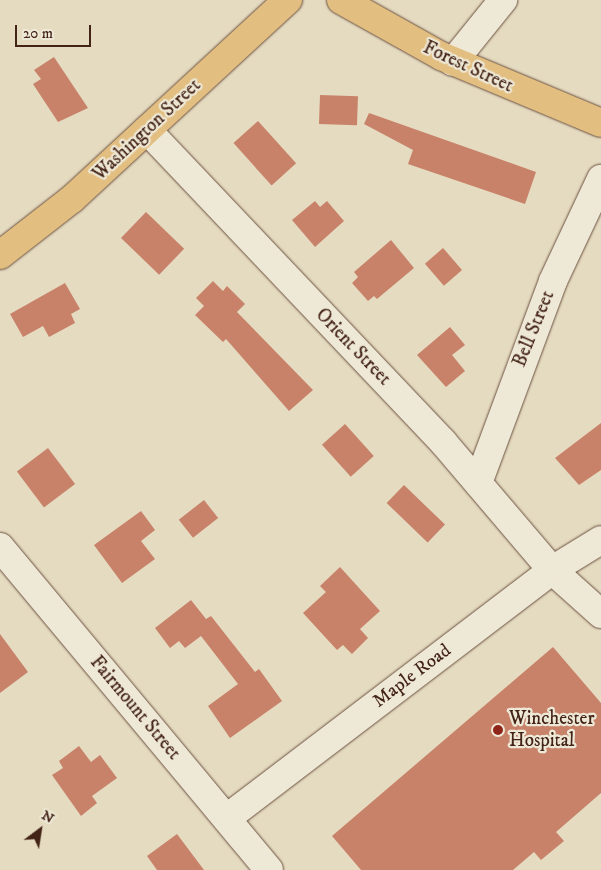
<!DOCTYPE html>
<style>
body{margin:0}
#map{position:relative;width:601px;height:870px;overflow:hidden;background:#e5dbc0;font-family:"IM FELL DW Pica",serif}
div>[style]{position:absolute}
.building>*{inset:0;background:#c8826a;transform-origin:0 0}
.roads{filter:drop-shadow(0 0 1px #6c5140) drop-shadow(0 0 1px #6c5140)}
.minor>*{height:28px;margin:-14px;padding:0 14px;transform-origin:14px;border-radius:14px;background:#eee8d6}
.major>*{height:28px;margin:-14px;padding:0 14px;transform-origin:14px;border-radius:14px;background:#e2be80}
.dots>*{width:14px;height:14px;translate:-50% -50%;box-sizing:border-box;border:2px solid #eee8d6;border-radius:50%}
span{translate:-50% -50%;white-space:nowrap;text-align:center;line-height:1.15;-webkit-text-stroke:4.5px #eee8d6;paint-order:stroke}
.street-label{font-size:19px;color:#432316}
.poi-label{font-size:19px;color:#432316}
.left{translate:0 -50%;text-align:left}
.north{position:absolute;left:15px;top:805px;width:50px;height:50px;-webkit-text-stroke:4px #eee8d6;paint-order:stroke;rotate:31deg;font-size:14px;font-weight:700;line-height:20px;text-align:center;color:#432316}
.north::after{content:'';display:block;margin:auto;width:18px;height:22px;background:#432316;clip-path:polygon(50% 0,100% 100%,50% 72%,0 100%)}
.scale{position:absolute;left:15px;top:25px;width:76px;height:22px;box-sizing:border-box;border:2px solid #432316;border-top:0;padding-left:6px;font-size:15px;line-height:18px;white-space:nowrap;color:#432316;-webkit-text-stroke:4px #eee8d6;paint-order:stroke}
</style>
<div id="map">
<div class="building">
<i style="clip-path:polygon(54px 57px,88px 108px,58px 122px,33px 84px,41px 79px,34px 70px)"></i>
<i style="left:320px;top:95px;width:38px;height:29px;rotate:2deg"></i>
<i style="clip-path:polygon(369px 113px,536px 172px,525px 204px,408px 164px,413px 150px,364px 124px)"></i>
<i style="left:258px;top:121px;width:57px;height:33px;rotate:48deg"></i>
<i style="clip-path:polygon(315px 201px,320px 207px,327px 201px,344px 221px,315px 247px,292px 220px)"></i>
<i style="left:146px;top:212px;width:53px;height:36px;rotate:44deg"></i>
<i style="clip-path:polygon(391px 240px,414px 268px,377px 299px,374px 296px,368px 301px,352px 283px,358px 277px,354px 272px)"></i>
<i style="left:443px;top:248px;width:29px;height:24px;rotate:49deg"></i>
<i style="clip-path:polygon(213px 281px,223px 291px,227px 286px,245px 304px,237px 312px,313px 390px,289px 411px,226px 339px,223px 342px,195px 315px,204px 306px,196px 298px)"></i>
<i style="clip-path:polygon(65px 283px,80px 309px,71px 314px,75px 323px,49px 337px,43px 326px,23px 337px,10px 314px)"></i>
<i style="clip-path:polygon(450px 327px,465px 345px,452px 355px,465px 371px,446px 387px,417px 355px)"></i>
<i style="clip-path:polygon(601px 423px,601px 470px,579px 485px,555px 458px)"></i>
<i style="left:345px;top:424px;width:43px;height:31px;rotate:48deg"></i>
<i style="left:48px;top:448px;width:45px;height:39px;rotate:53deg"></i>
<i style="left:404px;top:485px;width:57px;height:25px;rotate:44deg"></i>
<i style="left:204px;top:500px;width:23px;height:32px;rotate:52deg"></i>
<i style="clip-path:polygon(141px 511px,155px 530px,141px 541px,155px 559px,122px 583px,94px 545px)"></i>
<i style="clip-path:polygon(340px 567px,380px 611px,360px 629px,368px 638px,352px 654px,343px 645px,337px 650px,303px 613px,326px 592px,320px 586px)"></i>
<i style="clip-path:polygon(191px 600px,206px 619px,211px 616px,255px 672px,259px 669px,282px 701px,230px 738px,208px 706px,238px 684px,201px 636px,185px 648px,179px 641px,170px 648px,155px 628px)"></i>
<i style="clip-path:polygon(0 634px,28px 672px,0 693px)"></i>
<i style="clip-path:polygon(553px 647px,601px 703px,601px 793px,556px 832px,564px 841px,541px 860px,534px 852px,513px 870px,361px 870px,332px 836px)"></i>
<i style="clip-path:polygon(79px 746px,91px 762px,100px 755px,117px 778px,92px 796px,97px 803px,81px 816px,52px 775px,63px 768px,59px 761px)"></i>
<i style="clip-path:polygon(177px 834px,204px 870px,157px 870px,147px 856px)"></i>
</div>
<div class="roads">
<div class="minor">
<i style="left:453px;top:62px;width:80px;rotate:-51.1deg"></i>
<i style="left:147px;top:130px;width:430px;rotate:46.5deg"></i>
<i style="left:443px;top:442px;width:168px;rotate:49.6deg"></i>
<i style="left:552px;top:570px;width:66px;rotate:41.9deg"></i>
<i style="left:478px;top:483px;width:215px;rotate:-69.6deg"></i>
<i style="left:553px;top:281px;width:113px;rotate:-64.8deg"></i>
<i style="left:0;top:547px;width:420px;rotate:50.2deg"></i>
<i style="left:227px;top:818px;width:409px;rotate:-37.3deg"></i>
<i style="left:552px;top:570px;width:57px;rotate:-31.5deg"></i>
</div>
<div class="major">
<i style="left:341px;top:0;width:115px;rotate:29.2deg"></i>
<i style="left:441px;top:56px;width:173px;rotate:22.7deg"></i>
<i style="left:0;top:255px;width:91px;rotate:-37.9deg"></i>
<i style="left:72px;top:199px;width:294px;rotate:-42.7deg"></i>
</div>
</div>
<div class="dots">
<i style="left:498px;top:730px;background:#8f2418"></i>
</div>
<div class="street-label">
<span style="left:468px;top:67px;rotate:25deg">Forest Street</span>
<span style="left:147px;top:130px;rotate:-43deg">Washington Street</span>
<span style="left:534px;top:329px;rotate:-68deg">Bell Street</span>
<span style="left:353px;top:347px;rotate:46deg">Orient Street</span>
<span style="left:412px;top:676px;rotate:-37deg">Maple Road</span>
<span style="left:135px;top:708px;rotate:50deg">Fairmount Street</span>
</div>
<div class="poi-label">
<span class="left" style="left:509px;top:730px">Winchester<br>Hospital</span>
</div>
<div class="north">N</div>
<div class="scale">20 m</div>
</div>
